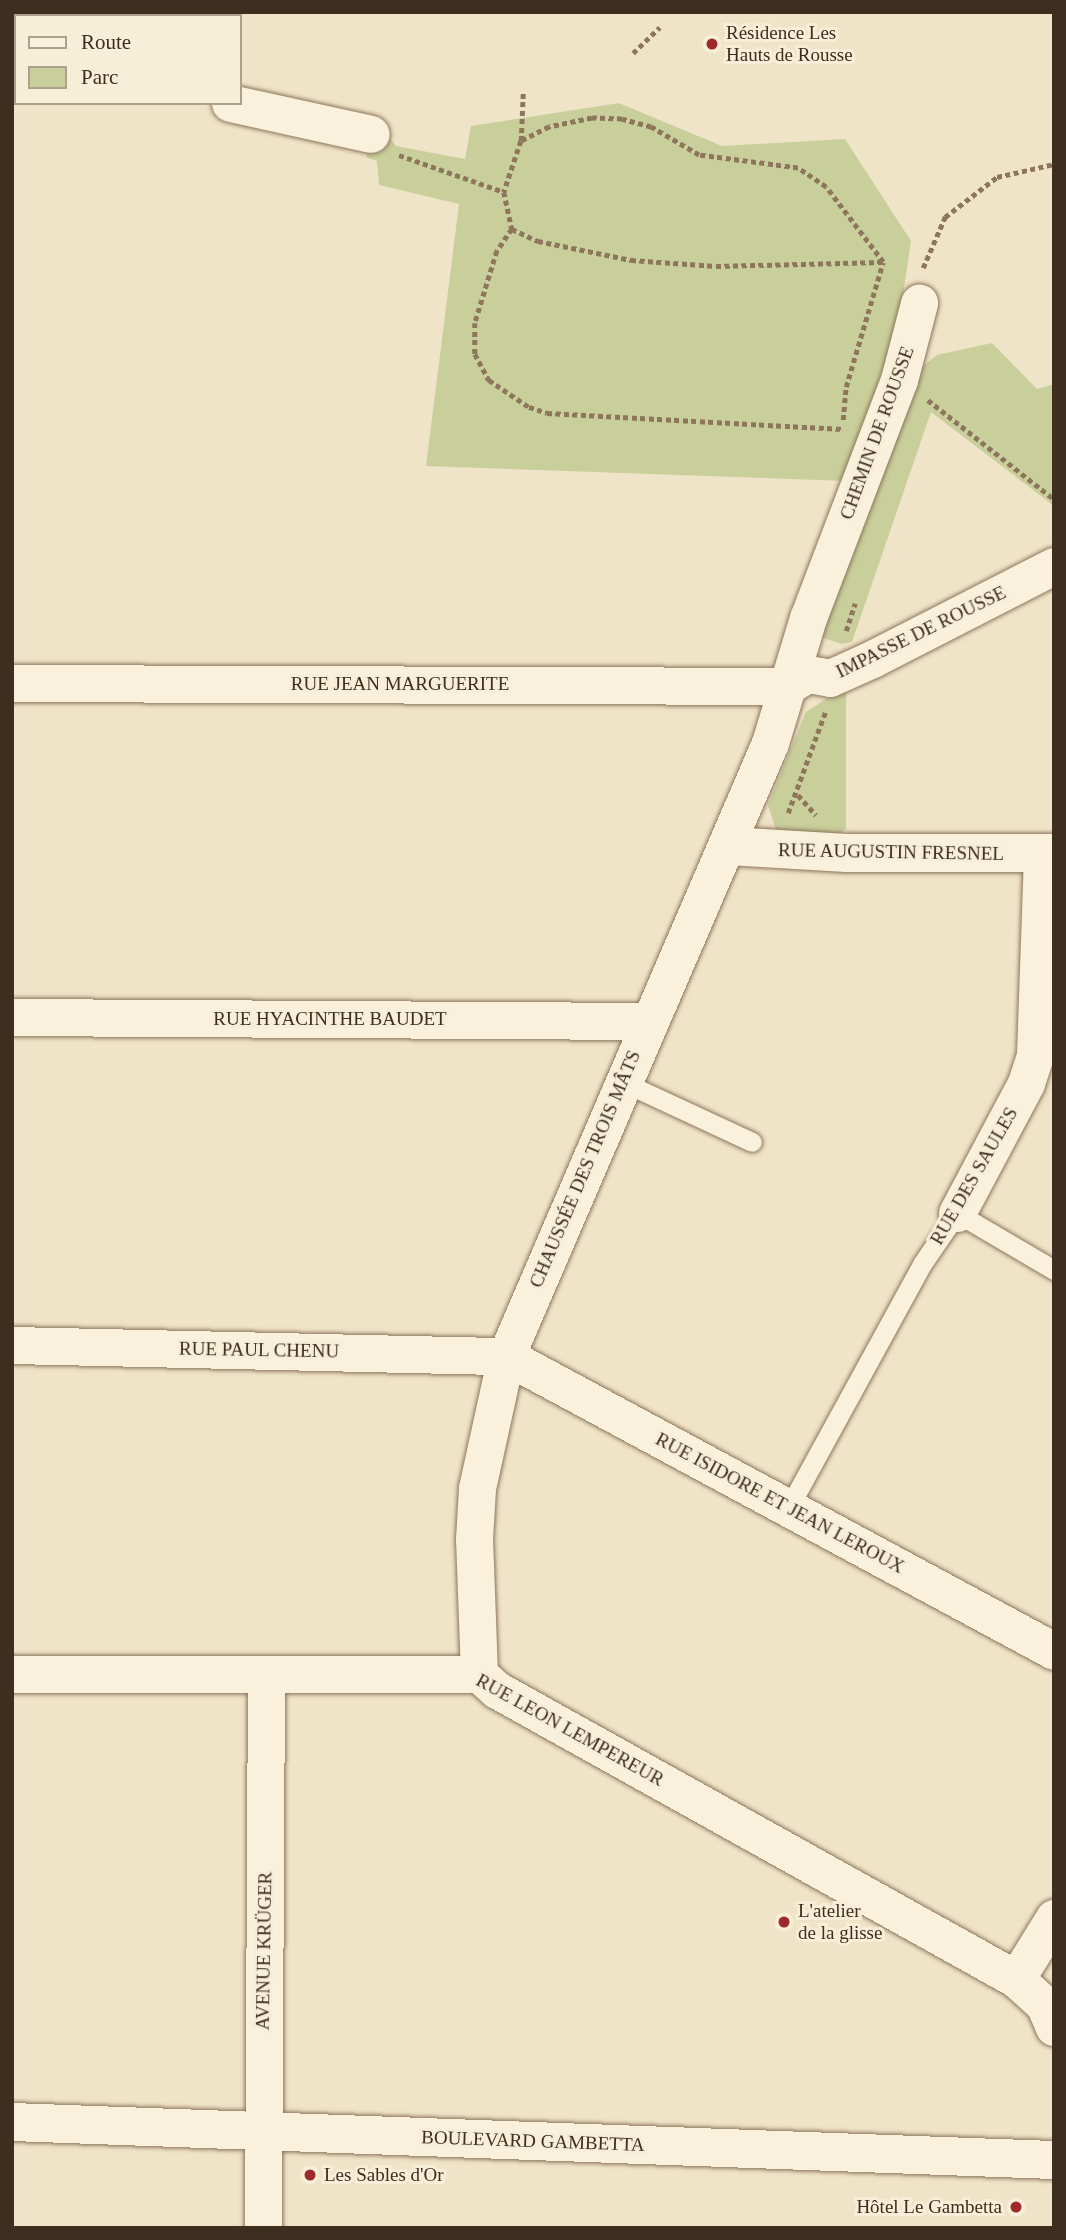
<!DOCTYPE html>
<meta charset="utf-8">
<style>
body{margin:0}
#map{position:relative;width:1066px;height:2240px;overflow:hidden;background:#f0e4c8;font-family:"Times New Roman",serif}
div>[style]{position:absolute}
.green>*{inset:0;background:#c9cf9b}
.path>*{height:4.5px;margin-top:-2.25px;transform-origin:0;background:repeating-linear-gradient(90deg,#8d765c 0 5px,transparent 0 8.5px)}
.roads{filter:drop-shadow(0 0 2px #8d765c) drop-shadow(0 0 2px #8d765c)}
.service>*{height:19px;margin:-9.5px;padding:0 9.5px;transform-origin:9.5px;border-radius:9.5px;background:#faf1dc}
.minor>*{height:37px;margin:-18.5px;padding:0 18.5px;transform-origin:18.5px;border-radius:18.5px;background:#faf1dc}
.tertiary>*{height:38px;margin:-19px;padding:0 19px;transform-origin:19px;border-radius:19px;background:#faf1dc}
.secondary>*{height:38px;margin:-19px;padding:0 19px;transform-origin:19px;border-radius:19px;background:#faf1dc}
.dots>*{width:19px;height:19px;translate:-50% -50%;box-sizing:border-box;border:4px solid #f7eed8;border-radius:50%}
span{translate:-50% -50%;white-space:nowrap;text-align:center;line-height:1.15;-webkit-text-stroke:6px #f7eed8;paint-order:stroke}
.poi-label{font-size:19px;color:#3d2e20}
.left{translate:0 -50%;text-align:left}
.right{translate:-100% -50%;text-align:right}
.street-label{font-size:19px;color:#3d2e20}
.frame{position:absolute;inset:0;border:14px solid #3d2e20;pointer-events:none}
.legend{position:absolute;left:14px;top:14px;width:228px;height:91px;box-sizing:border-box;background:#f7eed8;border:2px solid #ada18e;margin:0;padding:9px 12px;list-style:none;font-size:21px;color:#3d2e20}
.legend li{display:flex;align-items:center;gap:14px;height:35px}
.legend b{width:35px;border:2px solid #ada18e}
</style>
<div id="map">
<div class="green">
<i style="clip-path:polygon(619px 103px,722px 146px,845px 139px,911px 241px,900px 315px,846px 481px,426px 466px,459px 204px,379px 185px,377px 161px,366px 157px,376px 120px,396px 146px,465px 159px,471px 126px)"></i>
<i style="clip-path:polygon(992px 343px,1037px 389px,1054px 384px,1054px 506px,931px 412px,852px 642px,841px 644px,821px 637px,923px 366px,937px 355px)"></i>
<i style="clip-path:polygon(846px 686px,846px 828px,837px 837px,777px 833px,768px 805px,806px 712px)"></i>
</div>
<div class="path">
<i style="left:633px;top:53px;width:37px;rotate:-44deg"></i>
<i style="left:521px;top:141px;width:48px;rotate:-87.6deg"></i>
<i style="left:399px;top:155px;width:111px;rotate:19.4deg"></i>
<i style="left:512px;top:229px;width:29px;rotate:25deg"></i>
<i style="left:538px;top:241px;width:95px;rotate:11.5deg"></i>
<i style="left:631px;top:260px;width:85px;rotate:4deg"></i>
<i style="left:716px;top:266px;width:166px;rotate:-1.4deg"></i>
<i style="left:923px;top:268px;width:56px;rotate:-66.7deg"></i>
<i style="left:945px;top:217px;width:66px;rotate:-37.6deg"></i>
<i style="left:997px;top:177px;width:58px;rotate:-12.8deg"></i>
<i style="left:928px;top:400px;width:160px;rotate:38.2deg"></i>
<i style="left:843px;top:420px;width:33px;rotate:-85deg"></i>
<i style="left:846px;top:387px;width:130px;rotate:-73.5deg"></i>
<i style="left:883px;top:262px;width:94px;rotate:-127.2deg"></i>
<i style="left:826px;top:187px;width:34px;rotate:-146deg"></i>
<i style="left:798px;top:168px;width:100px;rotate:-172.5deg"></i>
<i style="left:699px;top:155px;width:56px;rotate:-149.7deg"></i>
<i style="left:651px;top:127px;width:30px;rotate:-165deg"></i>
<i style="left:622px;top:119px;width:30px;rotate:-178deg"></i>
<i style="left:592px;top:118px;width:44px;rotate:168.2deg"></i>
<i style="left:549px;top:127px;width:31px;rotate:153deg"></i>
<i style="left:521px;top:141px;width:54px;rotate:108.4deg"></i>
<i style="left:504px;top:192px;width:38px;rotate:78deg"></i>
<i style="left:512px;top:229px;width:27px;rotate:124deg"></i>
<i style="left:497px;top:251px;width:75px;rotate:107deg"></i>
<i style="left:475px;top:323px;width:31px;rotate:90deg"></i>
<i style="left:475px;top:354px;width:30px;rotate:62deg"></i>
<i style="left:489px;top:380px;width:48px;rotate:34deg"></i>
<i style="left:529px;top:407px;width:19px;rotate:18deg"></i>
<i style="left:547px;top:413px;width:297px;rotate:3.1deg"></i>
<i style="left:846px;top:631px;width:29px;rotate:-72deg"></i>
<i style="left:798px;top:795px;width:27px;rotate:48deg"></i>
<i style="left:788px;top:813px;width:110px;rotate:-69.7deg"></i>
</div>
<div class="roads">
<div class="service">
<i style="left:623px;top:1082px;width:142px;rotate:24.9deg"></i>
<i style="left:789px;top:1507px;width:277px;rotate:-61.3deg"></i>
<i style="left:922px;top:1264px;width:62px;rotate:-55.5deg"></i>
<i style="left:957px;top:1213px;width:113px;rotate:30.4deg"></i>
</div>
<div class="minor">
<i style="left:12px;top:56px;width:4px;rotate:14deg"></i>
<i style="left:230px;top:103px;width:144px;rotate:12.4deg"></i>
<i style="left:12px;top:683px;width:775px;rotate:0.22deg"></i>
<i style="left:787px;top:686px;width:24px;rotate:-30deg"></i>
<i style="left:808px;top:674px;width:22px;rotate:10deg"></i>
<i style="left:830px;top:678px;width:46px;rotate:-24.3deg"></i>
<i style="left:872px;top:659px;width:204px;rotate:-27.1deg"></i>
<i style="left:12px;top:1017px;width:635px;rotate:0.36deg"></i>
<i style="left:957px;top:1213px;width:147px;rotate:-62deg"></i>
<i style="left:1026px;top:1083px;width:29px;rotate:-72deg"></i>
<i style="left:1035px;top:1055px;width:201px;rotate:-88deg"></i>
<i style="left:12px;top:1345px;width:494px;rotate:1.3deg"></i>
<i style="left:506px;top:1356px;width:622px;rotate:28.29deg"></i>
<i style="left:12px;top:1674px;width:467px"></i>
<i style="left:479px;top:1674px;width:24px;rotate:42deg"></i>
<i style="left:497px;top:1690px;width:594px;rotate:29.11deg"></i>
<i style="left:1016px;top:1979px;width:38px;rotate:42deg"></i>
<i style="left:1044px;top:2004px;width:25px;rotate:67deg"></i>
<i style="left:479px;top:1674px;width:135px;rotate:-92.1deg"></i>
<i style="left:474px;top:1539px;width:51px;rotate:-86.6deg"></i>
<i style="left:477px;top:1488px;width:135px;rotate:-77.6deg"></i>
<i style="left:506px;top:1356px;width:667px;rotate:-66.7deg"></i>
<i style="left:770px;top:743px;width:131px;rotate:-73.1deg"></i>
<i style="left:808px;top:618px;width:255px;rotate:-69.1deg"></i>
<i style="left:899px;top:380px;width:80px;rotate:-75.4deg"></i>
<i style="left:1016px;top:1979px;width:72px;rotate:-58.1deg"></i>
<i style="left:263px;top:2228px;width:553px;rotate:-89.69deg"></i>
</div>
<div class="tertiary">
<i style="left:728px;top:846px;width:119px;rotate:3.4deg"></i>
<i style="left:847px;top:853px;width:207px"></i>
</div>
<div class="secondary">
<i style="left:12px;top:2122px;width:1043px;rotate:2.09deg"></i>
</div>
</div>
<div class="dots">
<i style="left:712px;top:44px;background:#9e2a2b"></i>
<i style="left:784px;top:1922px;background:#9e2a2b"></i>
<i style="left:310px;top:2175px;background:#9e2a2b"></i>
<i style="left:1016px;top:2207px;background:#9e2a2b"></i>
</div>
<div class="poi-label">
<span class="left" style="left:726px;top:44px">Résidence Les<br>Hauts de Rousse</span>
<span class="left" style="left:798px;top:1922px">L'atelier<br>de la glisse</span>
<span class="left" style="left:324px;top:2175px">Les Sables d'Or</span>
<span class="right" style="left:1002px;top:2207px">Hôtel Le Gambetta</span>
</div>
<div class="street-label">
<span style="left:877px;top:433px;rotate:-70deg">CHEMIN DE ROUSSE</span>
<span style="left:921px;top:632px;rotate:-26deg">IMPASSE DE ROUSSE</span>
<span style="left:400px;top:684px">RUE JEAN MARGUERITE</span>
<span style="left:891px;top:852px;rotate:1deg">RUE AUGUSTIN FRESNEL</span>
<span style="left:330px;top:1019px">RUE HYACINTHE BAUDET</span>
<span style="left:585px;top:1169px;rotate:-67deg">CHAUSSÉE DES TROIS MÂTS</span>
<span style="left:974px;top:1176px;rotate:-60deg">RUE DES SAULES</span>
<span style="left:259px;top:1350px;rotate:1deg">RUE PAUL CHENU</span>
<span style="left:780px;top:1503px;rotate:28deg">RUE ISIDORE ET JEAN LEROUX</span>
<span style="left:570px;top:1730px;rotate:29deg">RUE LEON LEMPEREUR</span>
<span style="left:264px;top:1951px;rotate:-89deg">AVENUE KRÜGER</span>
<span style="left:533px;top:2141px;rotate:2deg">BOULEVARD GAMBETTA</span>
</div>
<div class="frame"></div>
<ul class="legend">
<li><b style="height:9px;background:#faf1dc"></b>Route</li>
<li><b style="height:19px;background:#c9cf9b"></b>Parc</li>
</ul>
</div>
